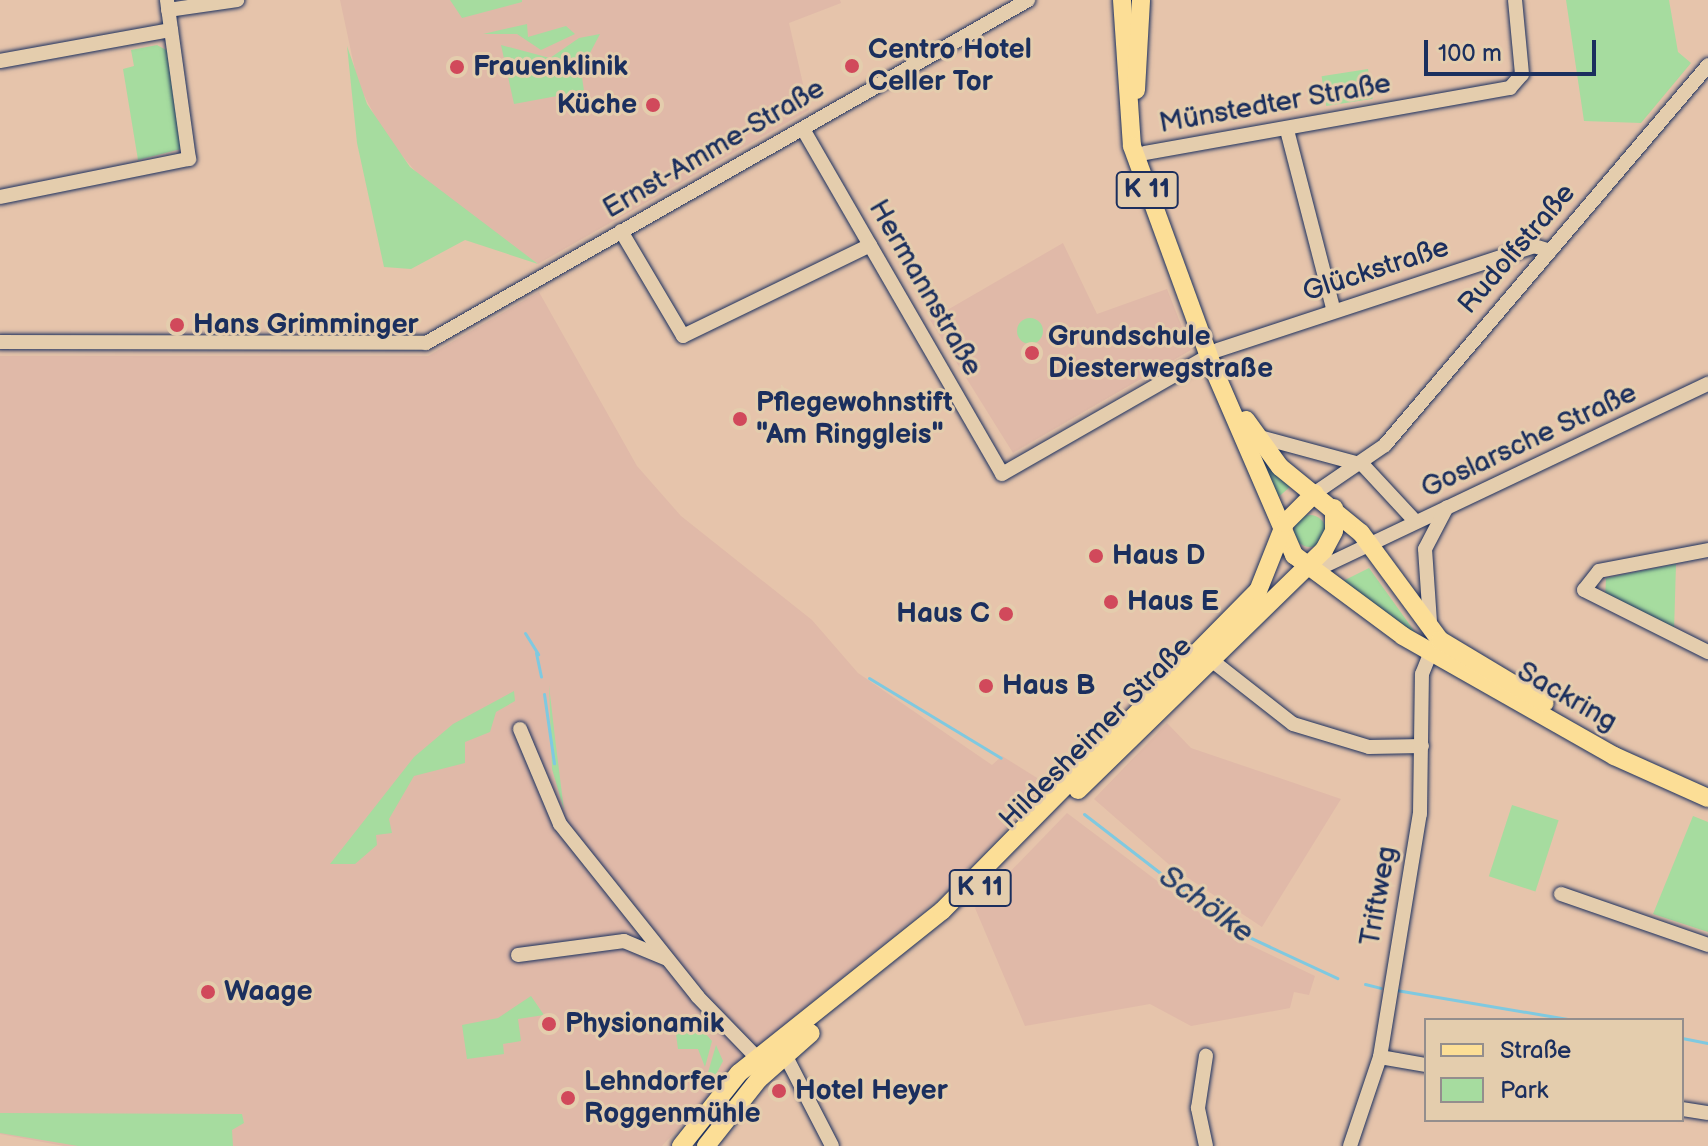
<!DOCTYPE html>
<meta charset="utf-8">
<style>
body{margin:0}
#map{position:relative;width:1708px;height:1146px;overflow:hidden;background:#e6c4ab;font-family:"Balsamiq Sans",sans-serif}
div>[style]{position:absolute}
.built>*{inset:0;background:#e0b9a8}
.green>*{inset:0;background:#a6dc9f;transform-origin:0 0}
.round{border-radius:50%}
.stream>*{height:3px;margin:-1.5px;padding:0 1.5px;transform-origin:1.5px;border-radius:1.5px;background:#7fc9e0}
.roads{filter:drop-shadow(0 0 2px #1b2f5e) drop-shadow(0 0 2px #1b2f5e)}
.minor>*{height:14px;margin:-7px;padding:0 7px;transform-origin:7px;border-radius:7px;background:#e4cdad}
.major>*{height:18px;margin:-9px;padding:0 9px;transform-origin:9px;border-radius:9px;background:#fcde96}
.dots>*{width:22px;height:22px;translate:-50% -50%;box-sizing:border-box;border:4px solid #e4cdad;border-radius:50%}
span{translate:-50% -50%;white-space:nowrap;text-align:center;line-height:1.15;-webkit-text-stroke:6px #e4cdad;paint-order:stroke}
.shield-label span{padding:2px 6px;background:#e4cdad;border:2px solid;border-radius:6px;-webkit-text-stroke-width:0}
.shield-label{font-size:26px;color:#1b2f5e;font-weight:700}
.poi-label{font-size:28px;color:#1b2f5e;font-weight:700}
.left{translate:0 -50%;text-align:left}
.right{translate:-100% -50%;text-align:right}
.street-label{font-size:28px;color:#1b2f5e}
.water-label{font-size:30px;color:#253e6b;font-style:italic}
.legend{position:absolute;left:1424px;top:1018px;width:260px;height:104px;box-sizing:border-box;background:#e4cdad;border:2px solid #948e8d;margin:0;padding:10px 14px;list-style:none;font-size:24px;color:#1b2f5e}
.legend li{display:flex;align-items:center;gap:16px;height:40px}
.legend b{width:40px;border:2px solid #948e8d}
.scale{position:absolute;left:1424px;top:40px;width:172px;height:36px;box-sizing:border-box;border:4px solid #1b2f5e;border-top:0;padding-left:10px;font-size:24px;line-height:28px;white-space:nowrap;color:#1b2f5e;-webkit-text-stroke:6px #e4cdad;paint-order:stroke}
</style>
<div id="map">
<div class="built">
<i style="clip-path:polygon(340px 0,840px 0,841px 3px,789px 23px,809px 110px,538px 264px,422px 179px,386px 137px,358px 84px)"></i>
<i style="clip-path:polygon(1063px 243px,1097px 314px,1167px 289px,1191px 350px,1013px 453px,930px 320px)"></i>
<i style="clip-path:polygon(539px 292px,637px 466px,681px 516px,812px 620px,858px 673px,992px 765px,1002px 756px,1050px 786px,930px 905px,746px 1056px,662px 1146px,64px 1146px,0 1134px,0 356px,428px 356px)"></i>
<i style="clip-path:polygon(1167px 723px,1191px 748px,1341px 799px,1262px 927px,1173px 868px,1094px 799px)"></i>
<i style="clip-path:polygon(1067px 813px,1229px 935px,1315px 976px,1309px 995px,1294px 992px,1290px 1008px,1191px 1026px,1150px 1004px,1025px 1026px,975px 908px)"></i>
</div>
<div class="green">
<i style="clip-path:polygon(450px 0,522px 0,522px 2px,462px 18px)"></i>
<i style="clip-path:polygon(1566px 0,1669px 0,1678px 52px,1691px 63px,1641px 123px,1584px 121px)"></i>
<i style="clip-path:polygon(527px 24px,528px 37px,566px 26px,575px 34px,541px 50px,517px 34px,483px 34px)"></i>
<i style="clip-path:polygon(600px 34px,581px 70px,584px 91px,514px 104px,501px 45px,550px 58px,579px 38px)"></i>
<i style="clip-path:polygon(157px 45px,168px 51px,181px 149px,138px 160px,123px 69px,134px 66px,131px 50px)"></i>
<i style="clip-path:polygon(347px 46px,367px 104px,410px 167px,538px 264px,465px 240px,411px 269px,384px 267px,357px 143px)"></i>
<i style="left:1368px;top:69px;width:30px;height:47px;rotate:81deg"></i>
<i class="round" style="left:1017px;top:318px;width:26px;height:26px"></i>
<i style="clip-path:polygon(1264px 459px,1292px 485px,1274px 501px,1260px 461px)"></i>
<i class="round" style="left:1294px;top:515px;width:32px;height:32px"></i>
<i style="clip-path:polygon(1676px 564px,1674px 631px,1605px 599px,1606px 578px)"></i>
<i style="clip-path:polygon(1369px 568px,1415px 632px,1414px 635px,1337px 584px)"></i>
<i style="clip-path:polygon(549px 685px,555px 738px,564px 810px,552px 769px)"></i>
<i style="clip-path:polygon(514px 691px,515px 701px,496px 712px,490px 732px,465px 742px,465px 763px,414px 776px,389px 819px,392px 833px,376px 835px,377px 845px,355px 864px,330px 864px,414px 757px,453px 724px)"></i>
<i style="left:1512px;top:805px;width:49px;height:75px;rotate:18deg"></i>
<i style="clip-path:polygon(1693px 816px,1708px 822px,1708px 932px,1653px 914px)"></i>
<i style="clip-path:polygon(531px 996px,544px 1015px,518px 1019px,521px 1041px,503px 1044px,504px 1054px,467px 1059px,462px 1025px,498px 1018px)"></i>
<i style="clip-path:polygon(690px 1016px,712px 1041px,705px 1067px,698px 1049px,678px 1049px,675px 1027px)"></i>
<i style="clip-path:polygon(716px 1045px,723px 1061px,708px 1090px,707px 1076px)"></i>
<i style="clip-path:polygon(0 1113px,242px 1114px,244px 1123px,232px 1130px,233px 1146px,78px 1146px,0 1133px)"></i>
</div>
<div class="stream">
<i style="left:525px;top:633px;width:25px;rotate:58deg"></i>
<i style="left:536px;top:653px;width:24px;rotate:78deg"></i>
<i style="left:869px;top:678px;width:154px;rotate:31.2deg"></i>
<i style="left:544px;top:694px;width:70px;rotate:81.8deg"></i>
<i style="left:1084px;top:814px;width:190px;rotate:37.7deg"></i>
<i style="left:1234px;top:930px;width:114px;rotate:25deg"></i>
<i style="left:1365px;top:984px;width:16px;rotate:14deg"></i>
<i style="left:1396px;top:990px;width:180px;rotate:9.6deg"></i>
<i style="left:1682px;top:1038px;width:26px;rotate:11deg"></i>
</div>
<div class="roads">
<div class="minor">
<i style="left:168px;top:10px;width:70px;rotate:-8.2deg"></i>
<i style="left:0;top:61px;width:174px;rotate:-10.3deg"></i>
<i style="left:803px;top:129px;width:398px;rotate:60deg"></i>
<i style="left:1002px;top:474px;width:237px;rotate:-29.8deg"></i>
<i style="left:1287px;top:130px;width:184px;rotate:75.5deg"></i>
<i style="left:1145px;top:153px;width:371px;rotate:-10.1deg"></i>
<i style="left:1510px;top:88px;width:18px;rotate:-49deg"></i>
<i style="left:1522px;top:74px;width:74px;rotate:-95.4deg"></i>
<i style="left:0;top:197px;width:193px;rotate:-11.4deg"></i>
<i style="left:189px;top:159px;width:161px;rotate:-97.9deg"></i>
<i style="left:621px;top:231px;width:122px;rotate:59.4deg"></i>
<i style="left:683px;top:336px;width:208px;rotate:-25.9deg"></i>
<i style="left:0;top:342px;width:426px;rotate:0.1deg"></i>
<i style="left:426px;top:343px;width:693px;rotate:-29.67deg"></i>
<i style="left:1218px;top:350px;width:333px;rotate:-18.2deg"></i>
<i style="left:1534px;top:246px;width:17px;rotate:17deg"></i>
<i style="left:1256px;top:436px;width:111px;rotate:15.2deg"></i>
<i style="left:1363px;top:465px;width:76px;rotate:47.1deg"></i>
<i style="left:1315px;top:493px;width:85px;rotate:-34.4deg"></i>
<i style="left:1385px;top:445px;width:499px;rotate:-49.6deg"></i>
<i style="left:1708px;top:550px;width:111px;rotate:169.1deg"></i>
<i style="left:1599px;top:571px;width:24px;rotate:128deg"></i>
<i style="left:1584px;top:590px;width:139px;rotate:26.6deg"></i>
<i style="left:1309px;top:567px;width:9px;rotate:13deg"></i>
<i style="left:1318px;top:569px;width:432px;rotate:-25.4deg"></i>
<i style="left:1430px;top:622px;width:73px;rotate:-93.9deg"></i>
<i style="left:1425px;top:549px;width:47px;rotate:-62.4deg"></i>
<i style="left:1210px;top:659px;width:105px;rotate:38.1deg"></i>
<i style="left:1293px;top:724px;width:79px;rotate:16.8deg"></i>
<i style="left:1369px;top:747px;width:53px;rotate:-1.1deg"></i>
<i style="left:520px;top:729px;width:103px;rotate:67.2deg"></i>
<i style="left:560px;top:824px;width:221px;rotate:51.4deg"></i>
<i style="left:698px;top:997px;width:95px;rotate:45.9deg"></i>
<i style="left:1561px;top:894px;width:156px;rotate:19.1deg"></i>
<i style="left:518px;top:955px;width:107px;rotate:-7.5deg"></i>
<i style="left:624px;top:941px;width:47px;rotate:22.7deg"></i>
<i style="left:781px;top:1047px;width:111px;rotate:62.7deg"></i>
<i style="left:1380px;top:1057px;width:47px;rotate:9.9deg"></i>
<i style="left:1682px;top:1109px;width:26px;rotate:9deg"></i>
<i style="left:1206px;top:1146px;width:39px;rotate:-102deg"></i>
<i style="left:1198px;top:1108px;width:53px;rotate:-81.3deg"></i>
<i style="left:1350px;top:1146px;width:94px;rotate:-71.4deg"></i>
<i style="left:1380px;top:1057px;width:246px;rotate:-80.7deg"></i>
<i style="left:1420px;top:814px;width:140px;rotate:-89.2deg"></i>
<i style="left:1422px;top:674px;width:24px;rotate:-68deg"></i>
</div>
<div class="major">
<i style="left:1122px;top:0;width:146px;rotate:86.1deg"></i>
<i style="left:1132px;top:146px;width:239px;rotate:69.9deg"></i>
<i style="left:1214px;top:370px;width:202px;rotate:66.6deg"></i>
<i style="left:1294px;top:555px;width:136px;rotate:36.6deg"></i>
<i style="left:1403px;top:636px;width:243px;rotate:29.6deg"></i>
<i style="left:1614px;top:756px;width:103px;rotate:24.1deg"></i>
<i style="left:1136px;top:90px;width:90px;rotate:-86.8deg"></i>
<i style="left:1246px;top:420px;width:58px;rotate:54.1deg"></i>
<i style="left:1280px;top:467px;width:104px;rotate:39.2deg"></i>
<i style="left:1361px;top:533px;width:133px;rotate:53.6deg"></i>
<i style="left:1440px;top:640px;width:122px;rotate:31deg"></i>
<i style="left:1078px;top:790px;width:344px;rotate:-44.3deg"></i>
<i style="left:1324px;top:550px;width:21px;rotate:-62deg"></i>
<i style="left:1334px;top:531px;width:23px;rotate:-90deg"></i>
<i style="left:681px;top:1146px;width:93px;rotate:-51.5deg"></i>
<i style="left:739px;top:1073px;width:260px;rotate:-38.6deg"></i>
<i style="left:942px;top:911px;width:450px;rotate:-45.4deg"></i>
<i style="left:1258px;top:591px;width:73px;rotate:-68.3deg"></i>
<i style="left:1285px;top:523px;width:42px;rotate:-45deg"></i>
<i style="left:706px;top:1146px;width:85px;rotate:-51.7deg"></i>
<i style="left:759px;top:1079px;width:69px;rotate:-41.5deg"></i>
</div>
</div>
<div class="dots">
<i style="left:852px;top:66px;background:#d1495b"></i>
<i style="left:457px;top:67px;background:#d1495b"></i>
<i style="left:653px;top:105px;background:#d1495b"></i>
<i style="left:177px;top:325px;background:#d1495b"></i>
<i style="left:1032px;top:353px;background:#d1495b"></i>
<i style="left:740px;top:419px;background:#d1495b"></i>
<i style="left:1096px;top:556px;background:#d1495b"></i>
<i style="left:1111px;top:602px;background:#d1495b"></i>
<i style="left:1006px;top:614px;background:#d1495b"></i>
<i style="left:986px;top:686px;background:#d1495b"></i>
<i style="left:208px;top:992px;background:#d1495b"></i>
<i style="left:549px;top:1024px;background:#d1495b"></i>
<i style="left:779px;top:1091px;background:#d1495b"></i>
<i style="left:568px;top:1098px;background:#d1495b"></i>
</div>
<div class="shield-label">
<span style="left:1147px;top:190px">K 11</span>
<span style="left:980px;top:888px">K 11</span>
</div>
<div class="poi-label">
<span class="left" style="left:868px;top:66px">Centro Hotel<br>Celler Tor</span>
<span class="left" style="left:473px;top:67px">Frauenklinik</span>
<span class="right" style="left:637px;top:105px">Küche</span>
<span class="left" style="left:193px;top:325px">Hans Grimminger</span>
<span class="left" style="left:1048px;top:353px">Grundschule<br>Diesterwegstraße</span>
<span class="left" style="left:756px;top:419px">Pflegewohnstift<br>"Am Ringgleis"</span>
<span class="left" style="left:1112px;top:556px">Haus D</span>
<span class="left" style="left:1127px;top:602px">Haus E</span>
<span class="right" style="left:990px;top:614px">Haus C</span>
<span class="left" style="left:1002px;top:686px">Haus B</span>
<span class="left" style="left:224px;top:992px">Waage</span>
<span class="left" style="left:565px;top:1024px">Physionamik</span>
<span class="left" style="left:584px;top:1098px">Lehndorfer<br>Roggenmühle</span>
<span class="left" style="left:795px;top:1091px">Hotel Heyer</span>
</div>
<div class="street-label">
<span style="left:1275px;top:104px;rotate:-10deg">Münstedter Straße</span>
<span style="left:714px;top:149px;rotate:-30deg">Ernst-Amme-Straße</span>
<span style="left:1517px;top:249px;rotate:-49deg">Rudolfstraße</span>
<span style="left:1376px;top:270px;rotate:-18deg">Glückstraße</span>
<span style="left:925px;top:288px;rotate:60deg">Hermannstraße</span>
<span style="left:1529px;top:441px;rotate:-25deg">Goslarsche Straße</span>
<span style="left:1567px;top:697px;rotate:30deg">Sackring</span>
<span style="left:1096px;top:733px;rotate:-45deg">Hildesheimer Straße</span>
<span style="left:1379px;top:896px;rotate:-80deg">Triftweg</span>
</div>
<div class="water-label">
<span style="left:1206px;top:905px;rotate:36deg">Schölke</span>
</div>
<ul class="legend">
<li><b style="height:10px;background:#fcde96"></b>Straße</li>
<li><b style="height:22px;background:#a6dc9f"></b>Park</li>
</ul>
<div class="scale">100 m</div>
</div>
